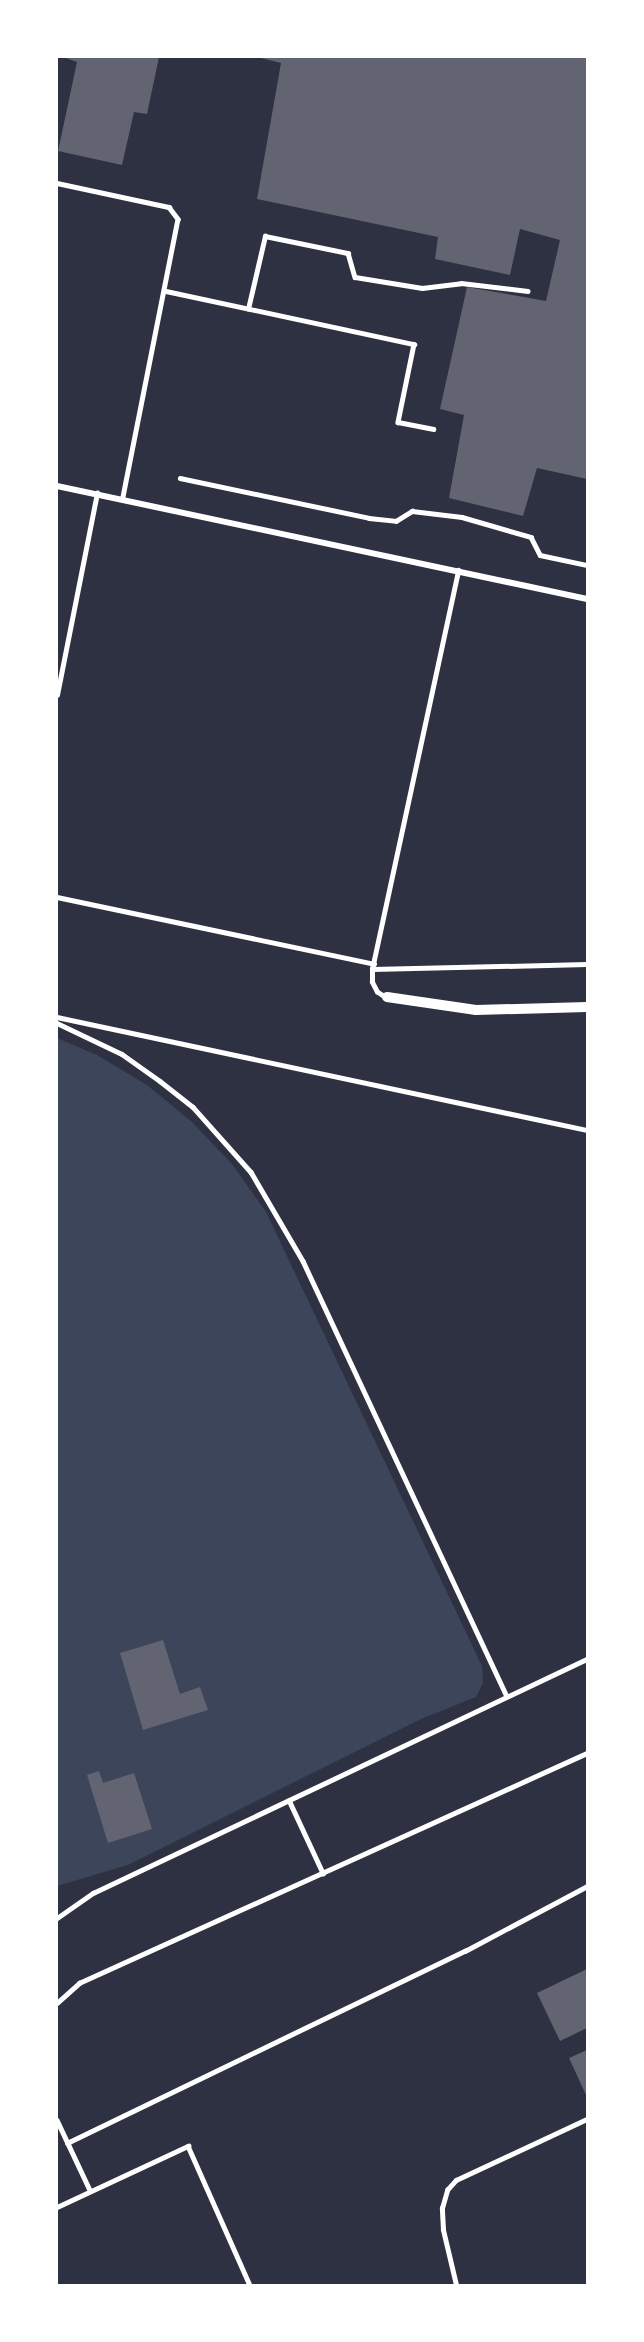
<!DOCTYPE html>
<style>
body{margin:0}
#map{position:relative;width:644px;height:2342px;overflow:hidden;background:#2d3142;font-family:"Nunito Sans",sans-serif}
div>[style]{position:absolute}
.green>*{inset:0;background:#3c4559}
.building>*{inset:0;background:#626471}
.service>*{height:4.5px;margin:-2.25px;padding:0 2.25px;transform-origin:2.25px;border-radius:2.25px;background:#fff}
.minor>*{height:6px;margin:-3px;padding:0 3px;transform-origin:3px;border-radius:3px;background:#fff}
.tertiary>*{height:10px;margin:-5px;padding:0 5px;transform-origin:5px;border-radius:5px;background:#fff}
span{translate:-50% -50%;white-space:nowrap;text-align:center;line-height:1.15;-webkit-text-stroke:4.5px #fff;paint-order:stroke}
.frame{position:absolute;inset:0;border:58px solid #fff;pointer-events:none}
</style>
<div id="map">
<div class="green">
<i style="clip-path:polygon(57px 1038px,97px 1055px,147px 1085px,192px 1122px,232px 1164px,266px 1212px,482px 1666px,483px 1683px,476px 1697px,421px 1719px,128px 1865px,57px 1886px)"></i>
</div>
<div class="building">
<i style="clip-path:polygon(63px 57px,159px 57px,147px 114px,134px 112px,122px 165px,58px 151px,77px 62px)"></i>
<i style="clip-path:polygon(257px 57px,587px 57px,587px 479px,537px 468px,523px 516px,449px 498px,464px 415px,440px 409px,467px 287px,546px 301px,560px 240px,520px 229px,510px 275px,435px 259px,438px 237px,257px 199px,281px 63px)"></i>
<i style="clip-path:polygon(163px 1640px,180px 1694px,200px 1687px,208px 1710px,143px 1730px,120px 1653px)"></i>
<i style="clip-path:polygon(99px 1771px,103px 1783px,134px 1773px,152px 1829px,108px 1843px,87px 1775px)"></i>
<i style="clip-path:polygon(587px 1969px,587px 2028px,560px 2041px,537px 1993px)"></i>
<i style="clip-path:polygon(587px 2050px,587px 2097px,569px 2058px)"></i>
</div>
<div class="service">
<i style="left:57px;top:183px;width:115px;rotate:12.1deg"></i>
<i style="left:169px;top:207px;width:15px;rotate:53deg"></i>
<i style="left:178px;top:219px;width:284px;rotate:101.2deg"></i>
<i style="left:166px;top:291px;width:254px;rotate:12.1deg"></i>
<i style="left:414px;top:344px;width:80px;rotate:101.6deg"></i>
<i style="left:398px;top:422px;width:36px;rotate:11deg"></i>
<i style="left:248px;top:309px;width:75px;rotate:-76.9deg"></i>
<i style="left:265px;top:236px;width:85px;rotate:11.6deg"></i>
<i style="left:348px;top:253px;width:25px;rotate:74deg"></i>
<i style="left:355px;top:277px;width:68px;rotate:9.3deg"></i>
<i style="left:422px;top:288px;width:39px;rotate:-7deg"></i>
<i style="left:461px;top:283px;width:67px;rotate:6.8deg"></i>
<i style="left:180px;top:478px;width:193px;rotate:11.9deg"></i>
<i style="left:369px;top:518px;width:27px;rotate:6deg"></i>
<i style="left:396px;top:521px;width:19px;rotate:-32deg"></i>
<i style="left:412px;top:511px;width:50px;rotate:6.8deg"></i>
<i style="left:462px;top:517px;width:72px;rotate:16.2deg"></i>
<i style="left:531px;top:537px;width:20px;rotate:63deg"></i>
<i style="left:540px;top:555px;width:48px;rotate:12deg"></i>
<i style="left:57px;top:695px;width:206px;rotate:-78.8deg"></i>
<i style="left:57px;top:897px;width:324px;rotate:11.9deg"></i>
<i style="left:372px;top:969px;width:215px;rotate:-1.3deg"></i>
<i style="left:385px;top:997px;width:9px;rotate:-148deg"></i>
<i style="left:377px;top:992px;width:11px;rotate:-117deg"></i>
<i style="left:372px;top:982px;width:13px;rotate:-90deg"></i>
<i style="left:372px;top:969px;width:408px;rotate:-77.8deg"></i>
<i style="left:57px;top:1017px;width:542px;rotate:12.04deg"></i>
<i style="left:57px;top:1023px;width:72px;rotate:25.5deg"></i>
<i style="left:122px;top:1054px;width:47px;rotate:35.4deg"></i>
<i style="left:160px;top:1081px;width:42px;rotate:38.2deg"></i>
<i style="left:193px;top:1107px;width:87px;rotate:48.3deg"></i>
<i style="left:251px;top:1172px;width:103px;rotate:59.7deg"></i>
<i style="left:303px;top:1261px;width:480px;rotate:64.9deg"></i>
<i style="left:289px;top:1800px;width:81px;rotate:65deg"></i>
<i style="left:57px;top:1918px;width:44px;rotate:-34.8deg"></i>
<i style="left:93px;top:1893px;width:547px;rotate:-25.35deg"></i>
<i style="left:57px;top:2003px;width:30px;rotate:-42deg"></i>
<i style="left:79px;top:1983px;width:558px;rotate:-24.36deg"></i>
<i style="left:57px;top:2120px;width:77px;rotate:64.8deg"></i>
<i style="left:67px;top:2143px;width:442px;rotate:-25.8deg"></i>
<i style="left:465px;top:1951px;width:138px;rotate:-28deg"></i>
<i style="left:57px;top:2207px;width:145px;rotate:-25deg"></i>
<i style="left:188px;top:2146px;width:152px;rotate:66deg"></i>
<i style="left:456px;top:2285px;width:57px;rotate:-103.3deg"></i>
<i style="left:443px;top:2230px;width:22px;rotate:-93deg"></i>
<i style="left:442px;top:2208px;width:19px;rotate:-74deg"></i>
<i style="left:447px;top:2190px;width:13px;rotate:-48deg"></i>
<i style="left:456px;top:2180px;width:145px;rotate:-25deg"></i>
</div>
<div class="minor">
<i style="left:57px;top:486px;width:542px;rotate:12.04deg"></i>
</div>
<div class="tertiary">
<i style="left:387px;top:997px;width:90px;rotate:8.3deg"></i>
<i style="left:476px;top:1010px;width:111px;rotate:-1.5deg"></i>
</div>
<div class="frame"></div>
</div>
